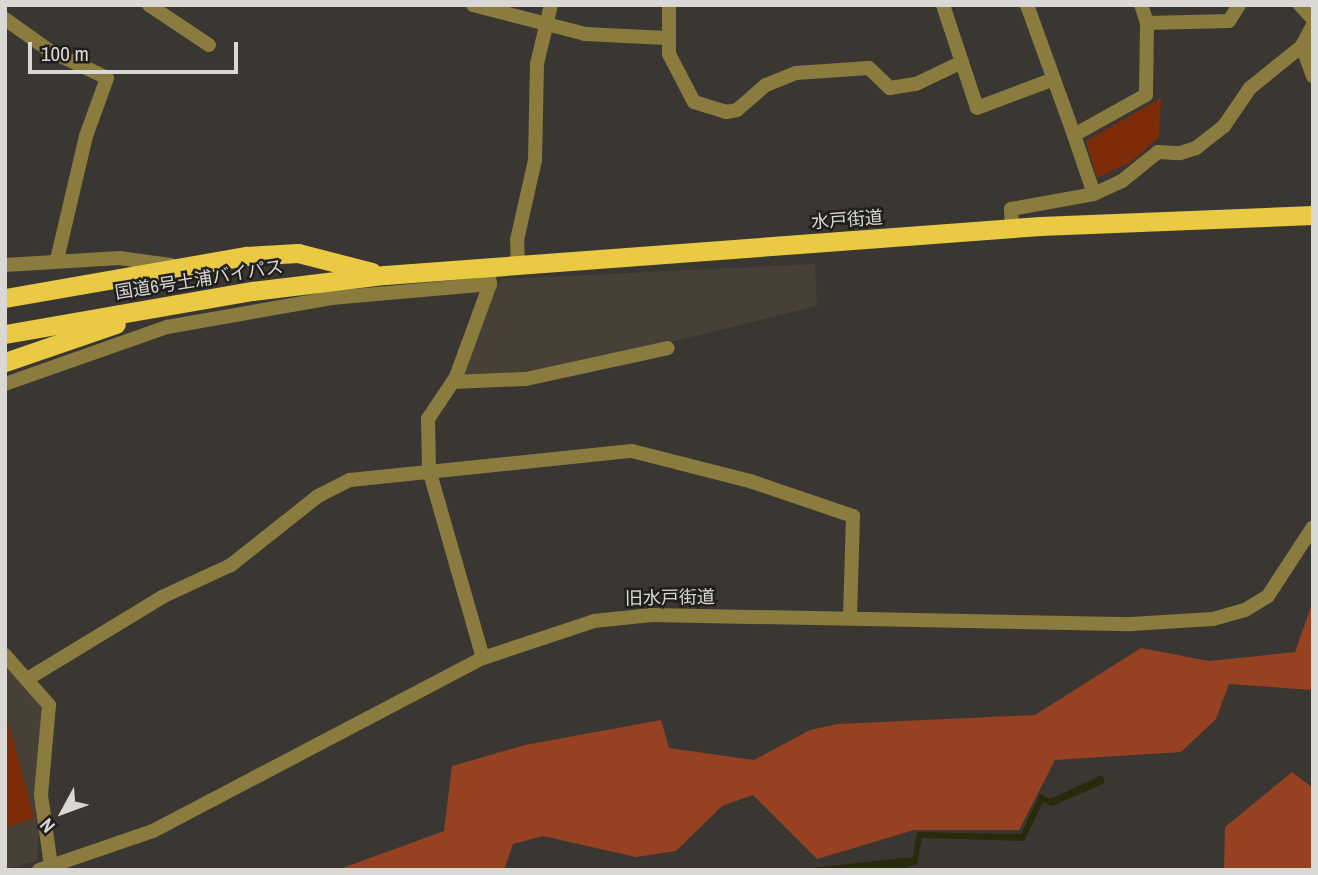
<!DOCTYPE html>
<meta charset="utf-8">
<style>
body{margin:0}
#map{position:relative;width:1318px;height:875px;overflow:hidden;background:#3a3733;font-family:"Archivo Narrow","Noto Sans JP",sans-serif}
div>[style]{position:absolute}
.built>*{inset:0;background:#464036}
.green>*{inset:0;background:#7d2b09}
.forest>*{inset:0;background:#964122}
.water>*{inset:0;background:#272a0b}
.minor>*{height:14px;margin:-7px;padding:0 7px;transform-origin:7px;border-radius:7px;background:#8a7c3f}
.tertiary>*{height:14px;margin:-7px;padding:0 7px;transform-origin:7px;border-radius:7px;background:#8a7c3f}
.trunk>*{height:19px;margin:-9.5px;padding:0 9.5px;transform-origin:9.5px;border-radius:9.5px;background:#e9ca42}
span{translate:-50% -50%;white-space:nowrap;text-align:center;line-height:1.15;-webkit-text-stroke:5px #201f1d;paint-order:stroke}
.street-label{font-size:18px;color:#d9d8d5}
.frame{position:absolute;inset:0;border:7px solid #d9d8d5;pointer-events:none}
.north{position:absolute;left:28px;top:777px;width:70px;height:70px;-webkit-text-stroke:5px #201f1d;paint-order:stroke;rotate:229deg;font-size:19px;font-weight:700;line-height:28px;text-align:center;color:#d9d8d5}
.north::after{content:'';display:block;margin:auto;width:24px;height:32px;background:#d9d8d5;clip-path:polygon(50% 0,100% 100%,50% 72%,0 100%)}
.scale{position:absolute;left:28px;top:42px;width:210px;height:32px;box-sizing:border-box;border:4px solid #d9d8d5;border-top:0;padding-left:9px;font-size:21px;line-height:24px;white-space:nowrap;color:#d9d8d5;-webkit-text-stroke:5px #201f1d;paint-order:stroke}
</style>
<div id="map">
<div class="built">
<i style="clip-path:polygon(815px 264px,817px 306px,524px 378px,458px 376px,501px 279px)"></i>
<i style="clip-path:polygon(5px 665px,41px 707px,44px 733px,37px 861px,5px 869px)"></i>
</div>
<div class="green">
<i style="clip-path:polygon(1161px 98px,1159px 137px,1131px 162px,1097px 178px,1086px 141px)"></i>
<i style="clip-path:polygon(5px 710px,34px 818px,5px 828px)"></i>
</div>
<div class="forest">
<i style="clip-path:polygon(1313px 601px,1313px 690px,1229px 684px,1216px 719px,1181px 752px,1055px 760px,1019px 830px,914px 830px,817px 859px,753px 795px,722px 806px,676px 851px,636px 857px,543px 836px,513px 844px,504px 870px,337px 870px,444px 831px,452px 766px,525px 745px,661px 720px,669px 748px,754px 760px,810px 730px,838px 724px,1035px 715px,1141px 648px,1209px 661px,1295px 652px)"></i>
<i style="clip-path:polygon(1292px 772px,1313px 788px,1313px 870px,1224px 870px,1225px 827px)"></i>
</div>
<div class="water">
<i style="clip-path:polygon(1102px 775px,1105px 783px,1052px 806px,1043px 802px,1024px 841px,922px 838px,917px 864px,905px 868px,792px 870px,913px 857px,917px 832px,1021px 834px,1040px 794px,1050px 799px)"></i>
</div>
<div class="minor">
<i style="left:149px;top:5px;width:72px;rotate:33.7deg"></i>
<i style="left:473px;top:5px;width:116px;rotate:14.5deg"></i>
<i style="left:585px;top:34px;width:82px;rotate:2.8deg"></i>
<i style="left:669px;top:5px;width:49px;rotate:90deg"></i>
<i style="left:669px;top:54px;width:54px;rotate:62.5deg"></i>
<i style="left:694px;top:102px;width:34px;rotate:17deg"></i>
<i style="left:726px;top:112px;width:11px;rotate:-10deg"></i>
<i style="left:737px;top:110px;width:38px;rotate:-41deg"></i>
<i style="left:766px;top:85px;width:32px;rotate:-22deg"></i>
<i style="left:796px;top:73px;width:73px;rotate:-3.9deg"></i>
<i style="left:869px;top:68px;width:29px;rotate:44deg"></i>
<i style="left:890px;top:88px;width:26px;rotate:-9deg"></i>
<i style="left:916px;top:84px;width:51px;rotate:-25.6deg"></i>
<i style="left:943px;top:5px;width:108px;rotate:71.7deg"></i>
<i style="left:977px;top:108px;width:82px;rotate:-20.6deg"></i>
<i style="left:1027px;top:5px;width:138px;rotate:70.1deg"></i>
<i style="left:1074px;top:135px;width:82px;rotate:-29.1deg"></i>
<i style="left:1146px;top:95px;width:72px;rotate:-89.2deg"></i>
<i style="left:1147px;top:23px;width:19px;rotate:-108deg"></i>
<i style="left:1300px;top:5px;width:19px;rotate:47deg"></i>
<i style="left:5px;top:19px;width:55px;rotate:35.4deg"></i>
<i style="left:50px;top:51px;width:63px;rotate:25.3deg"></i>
<i style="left:107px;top:78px;width:62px;rotate:109.9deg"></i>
<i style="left:86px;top:136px;width:127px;rotate:103.2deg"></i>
<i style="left:1147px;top:23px;width:82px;rotate:-1.4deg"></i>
<i style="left:1229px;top:21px;width:19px;rotate:-58deg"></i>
<i style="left:1313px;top:25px;width:24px;rotate:118deg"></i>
<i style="left:1302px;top:46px;width:32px;rotate:70deg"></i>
<i style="left:1074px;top:135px;width:62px;rotate:71.3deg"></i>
<i style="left:1012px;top:228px;width:19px;rotate:-93deg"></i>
<i style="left:1011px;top:209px;width:84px;rotate:-10.2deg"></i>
<i style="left:1094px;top:194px;width:31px;rotate:-25deg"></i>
<i style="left:1122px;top:181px;width:46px;rotate:-38.9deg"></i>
<i style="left:1158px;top:152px;width:22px;rotate:3deg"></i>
<i style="left:1180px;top:153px;width:17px;rotate:-17deg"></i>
<i style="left:1196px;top:148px;width:36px;rotate:-38deg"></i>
<i style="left:1224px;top:126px;width:46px;rotate:-55.6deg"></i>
<i style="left:1250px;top:88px;width:67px;rotate:-38.9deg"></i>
<i style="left:1302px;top:46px;width:11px;rotate:-15deg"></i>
<i style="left:5px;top:265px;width:114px;rotate:-3.5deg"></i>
<i style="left:119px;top:258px;width:52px;rotate:7.7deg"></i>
<i style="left:518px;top:265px;width:25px;rotate:-92deg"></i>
<i style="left:517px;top:240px;width:82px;rotate:-77.3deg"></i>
<i style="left:535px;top:160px;width:96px;rotate:-88.8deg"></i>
<i style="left:537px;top:64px;width:61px;rotate:-76.7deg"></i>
<i style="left:453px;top:382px;width:73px;rotate:-2.4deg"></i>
<i style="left:526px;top:379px;width:145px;rotate:-12.3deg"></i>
<i style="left:5px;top:384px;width:172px;rotate:-19.4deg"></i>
<i style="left:167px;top:327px;width:167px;rotate:-10deg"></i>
<i style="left:331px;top:298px;width:160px;rotate:-5deg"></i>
<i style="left:5px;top:655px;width:67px;rotate:48.7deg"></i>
<i style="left:49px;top:705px;width:90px;rotate:95.1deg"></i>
<i style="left:41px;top:795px;width:72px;rotate:82deg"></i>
<i style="left:483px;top:658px;width:196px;rotate:-106deg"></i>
<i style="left:429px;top:470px;width:51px;rotate:-91.1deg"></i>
<i style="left:428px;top:419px;width:50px;rotate:-56.3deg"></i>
<i style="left:456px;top:377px;width:99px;rotate:-69.9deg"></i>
<i style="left:490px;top:284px;width:8px;rotate:-97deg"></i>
<i style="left:29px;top:678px;width:156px;rotate:-31.3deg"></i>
<i style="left:162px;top:597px;width:76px;rotate:-24.9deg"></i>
<i style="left:231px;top:565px;width:111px;rotate:-38.4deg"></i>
<i style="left:318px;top:496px;width:36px;rotate:-27deg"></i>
<i style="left:350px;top:480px;width:283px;rotate:-5.9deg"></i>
<i style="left:632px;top:451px;width:122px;rotate:14.3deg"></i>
<i style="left:750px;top:481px;width:109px;rotate:18.8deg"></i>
<i style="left:853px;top:516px;width:101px;rotate:91.7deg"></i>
</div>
<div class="tertiary">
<i style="left:39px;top:870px;width:120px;rotate:-18.9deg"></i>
<i style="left:153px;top:831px;width:373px;rotate:-27.7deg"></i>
<i style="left:483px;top:658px;width:117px;rotate:-18.4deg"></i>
<i style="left:594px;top:621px;width:58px;rotate:-5.9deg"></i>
<i style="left:652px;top:615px;width:479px;rotate:1.1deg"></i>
<i style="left:1131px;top:624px;width:82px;rotate:-3.5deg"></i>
<i style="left:1213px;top:619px;width:33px;rotate:-16deg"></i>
<i style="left:1245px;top:610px;width:27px;rotate:-31deg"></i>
<i style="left:1268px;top:596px;width:82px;rotate:-56.9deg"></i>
</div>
<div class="trunk">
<i style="left:5px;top:298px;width:245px;rotate:-9.9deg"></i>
<i style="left:246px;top:256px;width:52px;rotate:-3.3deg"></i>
<i style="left:298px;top:253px;width:76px;rotate:14.4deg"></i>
<i style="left:5px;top:334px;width:251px;rotate:-9.9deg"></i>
<i style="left:252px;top:291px;width:134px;rotate:-6.9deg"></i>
<i style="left:385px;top:275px;width:657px;rotate:-4.28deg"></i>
<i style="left:1040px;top:226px;width:273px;rotate:-2.3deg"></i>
<i style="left:5px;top:362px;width:117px;rotate:-18.9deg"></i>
</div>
<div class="street-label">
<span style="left:847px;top:220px;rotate:-4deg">水戸街道</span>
<span style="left:199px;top:280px;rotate:-9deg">国道6号土浦バイパス</span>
<span style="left:670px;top:598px;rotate:-1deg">旧水戸街道</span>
</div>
<div class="frame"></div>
<div class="north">N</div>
<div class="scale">100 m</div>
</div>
